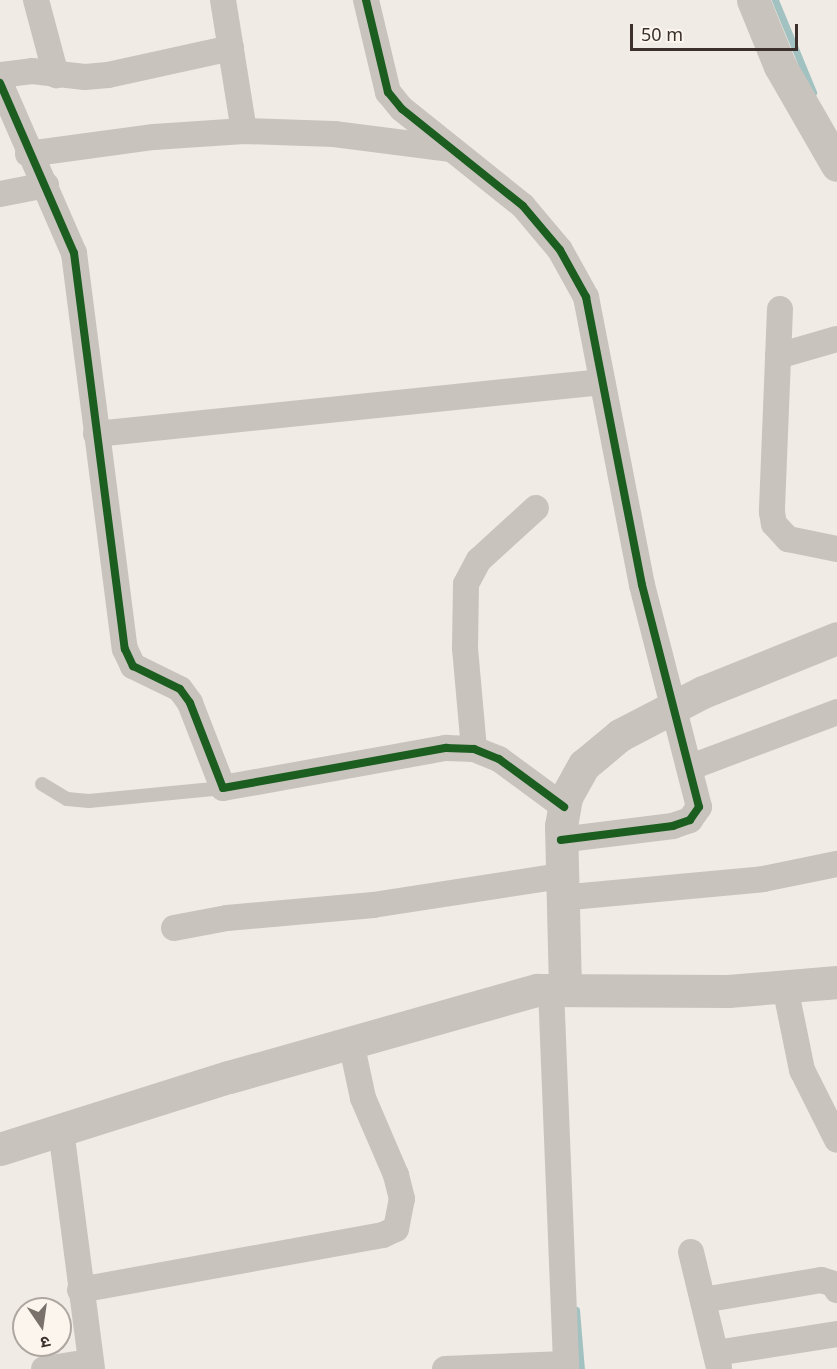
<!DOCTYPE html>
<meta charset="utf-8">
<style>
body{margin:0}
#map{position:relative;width:837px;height:1369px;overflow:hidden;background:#f0ebe5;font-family:"Noto Sans","Noto Sans Devanagari",sans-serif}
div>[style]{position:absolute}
.stream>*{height:7px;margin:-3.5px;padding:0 3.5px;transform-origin:3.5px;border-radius:3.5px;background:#a1c2c1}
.service>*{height:14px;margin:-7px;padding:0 7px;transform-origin:7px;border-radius:7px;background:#c9c3be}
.minor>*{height:26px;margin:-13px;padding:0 13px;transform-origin:13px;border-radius:13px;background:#c9c3be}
.tertiary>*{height:33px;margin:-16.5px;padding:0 16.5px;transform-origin:16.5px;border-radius:16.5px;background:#c9c3be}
.cycleway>*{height:8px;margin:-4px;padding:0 4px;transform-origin:4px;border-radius:4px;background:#1b5e20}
span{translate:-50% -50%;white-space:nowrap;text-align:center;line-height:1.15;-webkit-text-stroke:6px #fbf5ee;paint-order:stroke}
.north{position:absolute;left:12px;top:1297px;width:60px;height:60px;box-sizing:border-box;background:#fbf5ee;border:2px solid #aea6a0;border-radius:50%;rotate:167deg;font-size:16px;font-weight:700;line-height:24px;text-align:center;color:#3b302b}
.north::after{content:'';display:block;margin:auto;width:21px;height:27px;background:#7a716c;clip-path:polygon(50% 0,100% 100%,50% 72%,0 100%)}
.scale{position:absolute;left:630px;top:24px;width:168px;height:27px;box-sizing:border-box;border:3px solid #3b302b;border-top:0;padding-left:8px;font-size:18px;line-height:21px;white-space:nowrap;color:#3b302b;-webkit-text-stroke:4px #fbf5ee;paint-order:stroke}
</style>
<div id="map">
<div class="stream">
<i style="left:775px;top:0;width:100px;rotate:67.6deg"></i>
<i style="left:576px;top:1310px;width:59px;rotate:85.2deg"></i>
</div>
<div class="service">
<i style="left:42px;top:784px;width:29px;rotate:31deg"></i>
<i style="left:67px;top:799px;width:22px;rotate:5deg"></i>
<i style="left:89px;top:801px;width:135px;rotate:-5.5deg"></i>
</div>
<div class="minor">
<i style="left:36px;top:0;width:78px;rotate:75.1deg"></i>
<i style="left:223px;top:0;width:133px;rotate:80.9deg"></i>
<i style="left:366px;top:0;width:95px;rotate:76.6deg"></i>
<i style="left:388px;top:92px;width:22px;rotate:51deg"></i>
<i style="left:402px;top:109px;width:155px;rotate:38.7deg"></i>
<i style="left:523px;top:206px;width:57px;rotate:49.9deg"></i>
<i style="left:560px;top:250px;width:54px;rotate:61deg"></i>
<i style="left:586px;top:297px;width:293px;rotate:79deg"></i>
<i style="left:642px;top:585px;width:229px;rotate:75.6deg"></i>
<i style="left:699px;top:807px;width:16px;rotate:125deg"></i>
<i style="left:690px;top:820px;width:18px;rotate:161deg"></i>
<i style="left:673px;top:826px;width:113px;rotate:172.9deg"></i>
<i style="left:0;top:75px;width:32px;rotate:-7deg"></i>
<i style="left:32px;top:71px;width:53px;rotate:6.5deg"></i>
<i style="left:85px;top:77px;width:23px;rotate:-5deg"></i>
<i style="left:108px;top:75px;width:126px;rotate:-12.4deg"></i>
<i style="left:0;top:83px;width:185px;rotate:66.5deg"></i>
<i style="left:74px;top:253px;width:399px;rotate:82.7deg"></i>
<i style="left:125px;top:649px;width:19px;rotate:65deg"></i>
<i style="left:133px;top:666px;width:52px;rotate:26.1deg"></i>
<i style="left:180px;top:689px;width:17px;rotate:54deg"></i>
<i style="left:190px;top:703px;width:91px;rotate:68.8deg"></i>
<i style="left:223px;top:788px;width:227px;rotate:-10.2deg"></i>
<i style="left:446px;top:748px;width:28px;rotate:2deg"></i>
<i style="left:474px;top:749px;width:27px;rotate:22deg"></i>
<i style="left:499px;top:759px;width:81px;rotate:36.4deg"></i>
<i style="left:28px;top:154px;width:127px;rotate:-7.7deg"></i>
<i style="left:154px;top:137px;width:90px;rotate:-3.8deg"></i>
<i style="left:244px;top:131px;width:90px;rotate:1.9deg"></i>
<i style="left:334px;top:134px;width:118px;rotate:7.3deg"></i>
<i style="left:0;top:194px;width:47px;rotate:-11.1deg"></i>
<i style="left:780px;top:309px;width:203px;rotate:92.3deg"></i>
<i style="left:772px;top:512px;width:12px;rotate:81deg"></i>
<i style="left:774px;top:524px;width:21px;rotate:47deg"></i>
<i style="left:788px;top:539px;width:50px;rotate:11.5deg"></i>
<i style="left:778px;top:356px;width:61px;rotate:-16.1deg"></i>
<i style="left:96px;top:434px;width:509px;rotate:-5.87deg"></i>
<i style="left:474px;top:749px;width:101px;rotate:-95.1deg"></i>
<i style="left:465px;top:648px;width:64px;rotate:-89.1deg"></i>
<i style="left:466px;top:584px;width:27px;rotate:-62deg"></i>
<i style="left:479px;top:560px;width:77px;rotate:-42.4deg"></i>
<i style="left:691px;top:767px;width:156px;rotate:-20.6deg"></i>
<i style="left:560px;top:898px;width:204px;rotate:-5.3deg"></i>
<i style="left:763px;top:879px;width:76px;rotate:-11.5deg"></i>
<i style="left:174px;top:928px;width:54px;rotate:-10.7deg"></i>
<i style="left:227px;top:918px;width:147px;rotate:-5.1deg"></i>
<i style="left:373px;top:905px;width:189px;rotate:-8.8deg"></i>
<i style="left:785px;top:987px;width:85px;rotate:78.4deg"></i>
<i style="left:802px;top:1070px;width:78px;rotate:63.4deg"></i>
<i style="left:551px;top:989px;width:380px;rotate:87.7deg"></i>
<i style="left:61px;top:1130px;width:241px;rotate:82.6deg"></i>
<i style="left:691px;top:1252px;width:119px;rotate:76.4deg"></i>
<i style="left:80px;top:1290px;width:308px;rotate:-10.3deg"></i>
<i style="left:383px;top:1235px;width:14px;rotate:-25deg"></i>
<i style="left:396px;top:1229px;width:31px;rotate:-79deg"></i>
<i style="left:402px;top:1199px;width:25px;rotate:-104deg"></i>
<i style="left:396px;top:1175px;width:84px;rotate:-113.2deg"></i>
<i style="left:363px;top:1098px;width:57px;rotate:-102.1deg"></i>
<i style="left:703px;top:1300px;width:120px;rotate:-9.6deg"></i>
<i style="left:821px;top:1280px;width:14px;rotate:17deg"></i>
<i style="left:834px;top:1284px;width:7px;rotate:63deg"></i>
<i style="left:716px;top:1353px;width:122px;rotate:-8.9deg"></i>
<i style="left:44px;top:1369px;width:47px;rotate:-8.7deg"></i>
<i style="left:445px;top:1369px;width:120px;rotate:-2.4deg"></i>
</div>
<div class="tertiary">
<i style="left:753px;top:0;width:71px;rotate:67.8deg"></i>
<i style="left:780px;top:66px;width:114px;rotate:60.1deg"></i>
<i style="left:565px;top:989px;width:163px;rotate:-91.4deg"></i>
<i style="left:561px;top:826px;width:29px;rotate:-80deg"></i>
<i style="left:566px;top:797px;width:37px;rotate:-61deg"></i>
<i style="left:584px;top:765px;width:47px;rotate:-39.8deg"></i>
<i style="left:620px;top:735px;width:93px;rotate:-27.4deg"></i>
<i style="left:703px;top:692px;width:144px;rotate:-21.9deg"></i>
<i style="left:0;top:1149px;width:240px;rotate:-17.5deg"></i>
<i style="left:229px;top:1077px;width:320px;rotate:-15.8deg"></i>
<i style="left:537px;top:990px;width:191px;rotate:0.3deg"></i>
<i style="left:728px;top:991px;width:109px;rotate:-4.7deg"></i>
</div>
<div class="cycleway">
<i style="left:366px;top:0;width:95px;rotate:76.6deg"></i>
<i style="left:388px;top:92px;width:22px;rotate:51deg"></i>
<i style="left:402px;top:109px;width:155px;rotate:38.7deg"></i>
<i style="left:523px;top:206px;width:57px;rotate:49.9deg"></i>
<i style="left:560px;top:250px;width:54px;rotate:61deg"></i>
<i style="left:586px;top:297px;width:293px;rotate:79deg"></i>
<i style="left:642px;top:585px;width:229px;rotate:75.6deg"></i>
<i style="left:699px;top:807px;width:16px;rotate:125deg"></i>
<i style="left:690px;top:820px;width:18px;rotate:161deg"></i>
<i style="left:673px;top:826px;width:113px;rotate:172.9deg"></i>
<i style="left:0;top:83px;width:185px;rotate:66.5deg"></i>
<i style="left:74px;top:253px;width:399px;rotate:82.7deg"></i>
<i style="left:125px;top:649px;width:19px;rotate:65deg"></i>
<i style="left:133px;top:666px;width:52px;rotate:26.1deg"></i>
<i style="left:180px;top:689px;width:17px;rotate:54deg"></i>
<i style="left:190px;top:703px;width:91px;rotate:68.8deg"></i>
<i style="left:223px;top:788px;width:227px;rotate:-10.2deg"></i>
<i style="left:446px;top:748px;width:28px;rotate:2deg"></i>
<i style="left:474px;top:749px;width:27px;rotate:22deg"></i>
<i style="left:499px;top:759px;width:81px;rotate:36.4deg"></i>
</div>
<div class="north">उ</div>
<div class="scale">50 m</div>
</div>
